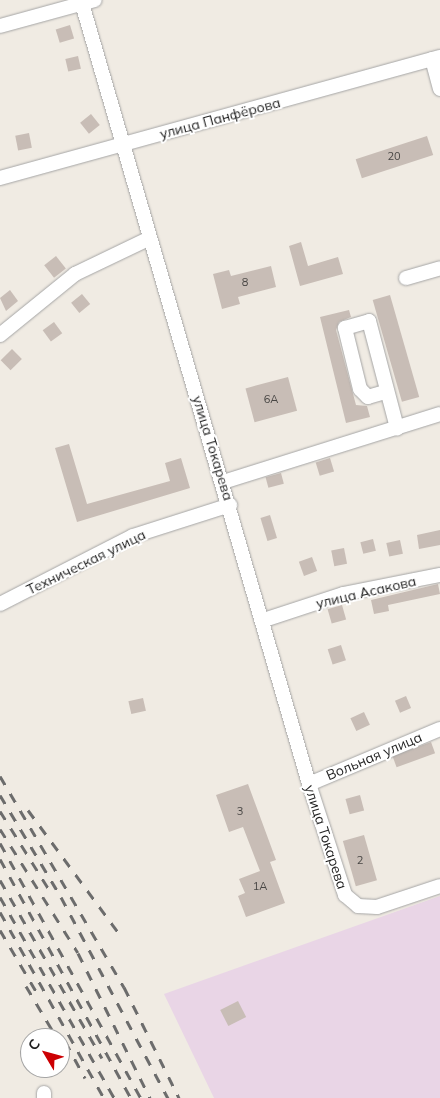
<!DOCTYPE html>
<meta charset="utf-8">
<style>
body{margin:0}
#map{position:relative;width:440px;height:1098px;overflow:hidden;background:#f0ebe3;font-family:Mulish,sans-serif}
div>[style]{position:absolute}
.industrial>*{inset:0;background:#e9d5e6}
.building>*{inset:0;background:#c8bdb6;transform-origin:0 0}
.roads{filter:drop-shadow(0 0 1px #a5a5a5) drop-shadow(0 0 1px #a5a5a5)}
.minor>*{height:14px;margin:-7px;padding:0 7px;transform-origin:7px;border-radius:7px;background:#fff}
.rail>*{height:3px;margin-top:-1.5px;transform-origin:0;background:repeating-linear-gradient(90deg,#6c6c6c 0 10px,transparent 0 20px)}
span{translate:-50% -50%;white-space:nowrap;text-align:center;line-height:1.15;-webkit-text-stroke:4px #fff;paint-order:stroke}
.number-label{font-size:11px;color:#484644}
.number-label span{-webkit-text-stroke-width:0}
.street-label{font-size:14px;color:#1e1e1e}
.north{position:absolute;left:20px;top:1028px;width:50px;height:50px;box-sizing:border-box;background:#fff;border:1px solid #a5a5a5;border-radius:50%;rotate:307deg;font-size:14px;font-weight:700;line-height:20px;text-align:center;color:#1e1e1e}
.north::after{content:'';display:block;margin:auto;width:18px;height:22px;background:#cc0003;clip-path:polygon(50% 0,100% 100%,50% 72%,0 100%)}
</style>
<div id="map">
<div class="industrial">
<i style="clip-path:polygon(440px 896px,440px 1098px,214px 1098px,164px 994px)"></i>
</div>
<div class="building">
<i style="left:70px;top:25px;width:14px;height:15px;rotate:73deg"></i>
<i style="left:78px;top:56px;width:13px;height:13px;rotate:77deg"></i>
<i style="left:91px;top:114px;width:14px;height:14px;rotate:51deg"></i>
<i style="left:29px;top:133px;width:15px;height:14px;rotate:79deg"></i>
<i style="left:427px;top:136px;width:20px;height:75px;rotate:72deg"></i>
<i style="clip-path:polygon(301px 242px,308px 266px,338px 257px,343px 274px,300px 286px,289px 246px)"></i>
<i style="left:56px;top:256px;width:16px;height:15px;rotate:52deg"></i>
<i style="clip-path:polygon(271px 266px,276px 287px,238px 297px,240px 304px,222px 309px,213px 274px,229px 270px,231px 276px)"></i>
<i style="clip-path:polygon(10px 290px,18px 301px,6px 311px,0 298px)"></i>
<i style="left:82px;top:294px;width:13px;height:14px;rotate:51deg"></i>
<i style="left:390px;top:295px;width:106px;height:18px;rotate:74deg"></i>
<i style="clip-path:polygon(349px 310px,351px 317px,339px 322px,336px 330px,356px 405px,367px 406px,370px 417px,346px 423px,320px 317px)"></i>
<i style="left:54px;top:322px;width:14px;height:14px;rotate:54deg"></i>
<i style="left:12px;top:349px;width:14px;height:16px;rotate:45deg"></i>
<i style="left:288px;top:377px;width:35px;height:44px;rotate:75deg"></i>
<i style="clip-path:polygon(69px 444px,87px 504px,170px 481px,165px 463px,181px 458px,190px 488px,77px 522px,55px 448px)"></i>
<i style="left:330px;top:458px;width:14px;height:15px;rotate:73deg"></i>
<i style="left:281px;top:473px;width:11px;height:16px;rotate:75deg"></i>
<i style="left:270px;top:515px;width:24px;height:10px;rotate:73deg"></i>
<i style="clip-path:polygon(440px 530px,440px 545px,419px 549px,417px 535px)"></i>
<i style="left:373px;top:539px;width:12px;height:13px;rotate:76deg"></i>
<i style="left:400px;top:540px;width:14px;height:14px;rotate:78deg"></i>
<i style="left:344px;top:548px;width:16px;height:13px;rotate:79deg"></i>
<i style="left:312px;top:557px;width:15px;height:14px;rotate:70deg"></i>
<i style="clip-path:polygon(438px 584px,440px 594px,388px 605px,389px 611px,374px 614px,371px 600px)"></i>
<i style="left:342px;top:605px;width:15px;height:15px;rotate:74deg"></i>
<i style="left:341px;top:645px;width:16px;height:14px;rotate:72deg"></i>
<i style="left:406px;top:696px;width:13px;height:12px;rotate:67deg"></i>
<i style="left:143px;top:698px;width:13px;height:15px;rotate:77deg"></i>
<i style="left:364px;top:712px;width:14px;height:15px;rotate:65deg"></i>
<i style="left:431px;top:742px;width:12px;height:41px;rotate:70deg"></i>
<i style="clip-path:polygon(248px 784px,276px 860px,270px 862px,285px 903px,246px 917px,238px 896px,245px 893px,239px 879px,260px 871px,243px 827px,229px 832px,216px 795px)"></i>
<i style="left:360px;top:795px;width:16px;height:15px;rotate:75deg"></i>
<i style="left:364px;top:835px;width:47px;height:22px;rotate:74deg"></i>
<i style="left:238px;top:1001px;width:18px;height:20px;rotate:63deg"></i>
</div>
<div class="roads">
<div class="minor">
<i style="left:81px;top:0;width:816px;rotate:73.78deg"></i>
<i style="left:309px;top:784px;width:117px;rotate:72deg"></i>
<i style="left:345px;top:895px;width:17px;rotate:40deg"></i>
<i style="left:358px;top:906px;width:19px;rotate:3deg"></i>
<i style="left:377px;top:907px;width:66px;rotate:-18.4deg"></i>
<i style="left:0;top:26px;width:98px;rotate:-15.3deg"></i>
<i style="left:432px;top:59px;width:31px;rotate:75deg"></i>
<i style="left:0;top:178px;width:456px;rotate:-15.4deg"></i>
<i style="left:406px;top:278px;width:35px;rotate:-16deg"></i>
<i style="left:0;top:335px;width:97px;rotate:-39.1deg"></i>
<i style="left:75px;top:274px;width:83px;rotate:-25.6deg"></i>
<i style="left:385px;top:392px;width:18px;rotate:164deg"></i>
<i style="left:368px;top:397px;width:11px;rotate:-135deg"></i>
<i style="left:360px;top:389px;width:63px;rotate:-103.8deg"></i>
<i style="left:345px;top:328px;width:25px;rotate:-16deg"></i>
<i style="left:369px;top:321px;width:111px;rotate:75.3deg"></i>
<i style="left:223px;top:482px;width:227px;rotate:-17.4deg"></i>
<i style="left:0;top:604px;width:149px;rotate:-27.1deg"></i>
<i style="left:133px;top:536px;width:102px;rotate:-17.7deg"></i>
<i style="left:264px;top:620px;width:83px;rotate:-18.2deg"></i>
<i style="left:343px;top:594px;width:99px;rotate:-11.1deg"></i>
<i style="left:309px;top:784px;width:142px;rotate:-22.8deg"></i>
<i style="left:44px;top:1093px;width:5px;rotate:90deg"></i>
</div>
</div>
<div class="rail">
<i style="left:0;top:776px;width:245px;rotate:59.6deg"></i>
<i style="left:124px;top:987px;width:124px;rotate:63.6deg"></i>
<i style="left:0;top:795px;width:119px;rotate:59.1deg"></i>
<i style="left:61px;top:897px;width:228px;rotate:62deg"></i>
<i style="left:28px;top:810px;width:157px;rotate:53.6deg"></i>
<i style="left:0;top:811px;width:94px;rotate:58deg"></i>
<i style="left:0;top:829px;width:146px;rotate:57.8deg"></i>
<i style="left:78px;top:953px;width:162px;rotate:63.6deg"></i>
<i style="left:0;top:843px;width:291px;rotate:61.1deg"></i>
<i style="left:0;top:859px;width:273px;rotate:61.3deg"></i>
<i style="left:0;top:880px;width:205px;rotate:60.2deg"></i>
<i style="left:0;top:897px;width:231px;rotate:60.4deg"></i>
<i style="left:0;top:912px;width:213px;rotate:60.8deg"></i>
<i style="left:0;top:930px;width:71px;rotate:59.5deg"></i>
<i style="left:26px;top:986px;width:61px;rotate:59.2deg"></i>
<i style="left:65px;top:1041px;width:42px;rotate:61.6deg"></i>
</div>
<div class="number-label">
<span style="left:394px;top:156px">20</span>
<span style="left:245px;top:282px">8</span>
<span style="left:271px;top:399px">6А</span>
<span style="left:240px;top:811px">3</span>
<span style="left:360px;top:860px">2</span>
<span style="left:260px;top:886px">1А</span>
</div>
<div class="street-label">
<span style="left:220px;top:118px;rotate:-15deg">улица Панфёрова</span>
<span style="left:213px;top:448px;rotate:73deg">улица Токарева</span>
<span style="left:86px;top:562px;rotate:-26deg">Техническая улица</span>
<span style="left:366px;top:592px;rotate:-13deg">улица Асакова</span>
<span style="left:374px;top:756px;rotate:-23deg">Вольная улица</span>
<span style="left:326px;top:837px;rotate:72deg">улица Токарева</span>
</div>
<div class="north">С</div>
</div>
